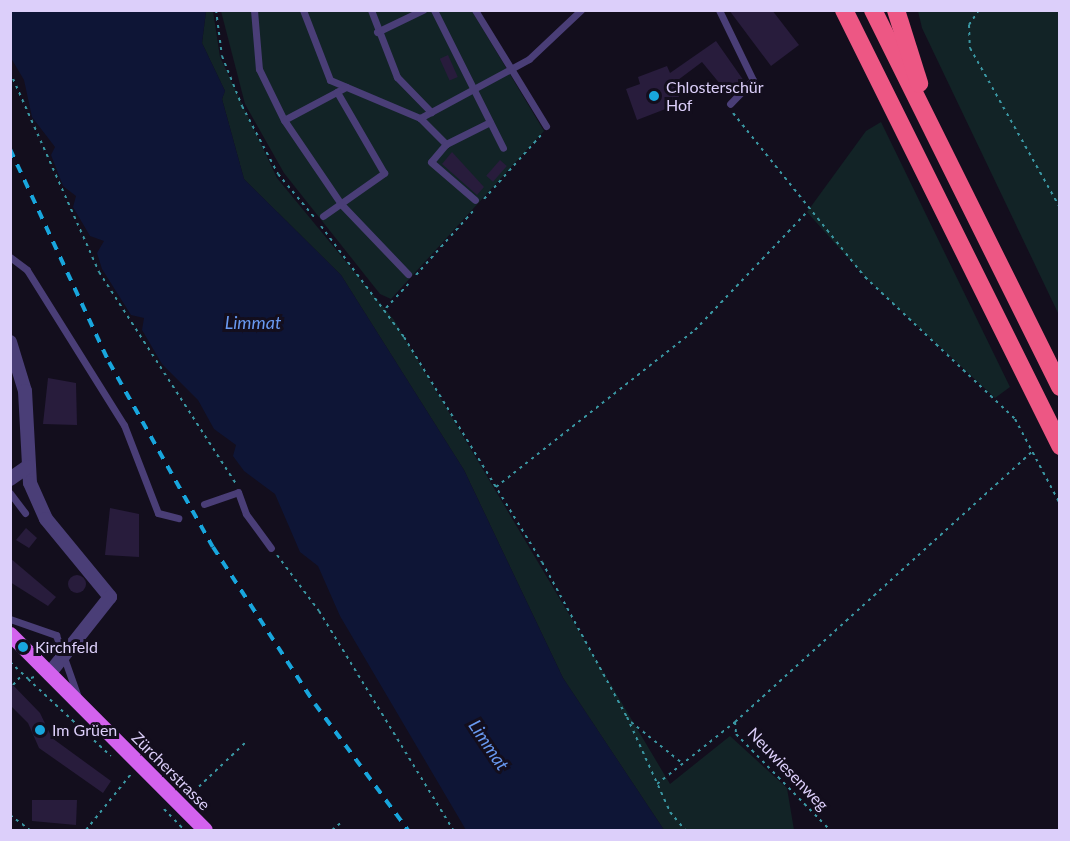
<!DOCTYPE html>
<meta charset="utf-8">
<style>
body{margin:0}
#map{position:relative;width:1070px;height:841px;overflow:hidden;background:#130e1d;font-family:Lato,sans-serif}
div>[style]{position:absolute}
.green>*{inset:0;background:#122326}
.water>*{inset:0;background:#0e1536}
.building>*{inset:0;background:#281c3c;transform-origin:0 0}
.round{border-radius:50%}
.path>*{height:2px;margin-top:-1px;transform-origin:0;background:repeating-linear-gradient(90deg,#3a97a3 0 3px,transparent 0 7.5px)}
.lane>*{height:7px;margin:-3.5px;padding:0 3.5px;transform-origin:3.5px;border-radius:3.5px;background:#4a3e77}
.street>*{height:14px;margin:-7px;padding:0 7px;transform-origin:7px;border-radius:7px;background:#4a3e77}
.primary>*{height:15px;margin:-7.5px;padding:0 7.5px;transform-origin:7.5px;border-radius:7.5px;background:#d362ee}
.highway>*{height:18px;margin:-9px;padding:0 9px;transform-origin:9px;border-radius:9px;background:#ed5784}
.rail>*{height:4px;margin-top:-2px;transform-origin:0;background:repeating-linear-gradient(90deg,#18a6dd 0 9px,transparent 0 17px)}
.dots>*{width:16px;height:16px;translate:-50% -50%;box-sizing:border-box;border:3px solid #130e1d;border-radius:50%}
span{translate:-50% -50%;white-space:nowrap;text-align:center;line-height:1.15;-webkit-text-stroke:6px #130e1d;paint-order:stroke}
.poi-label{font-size:16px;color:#dccffa}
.left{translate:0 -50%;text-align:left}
.street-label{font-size:16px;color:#dccffa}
.water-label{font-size:18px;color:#6898ef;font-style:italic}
.frame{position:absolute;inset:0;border:12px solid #dccffa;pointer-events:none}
</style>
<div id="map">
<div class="green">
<i style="clip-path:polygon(206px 11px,213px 11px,220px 57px,277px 178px,394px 320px,670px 784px,730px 736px,787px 788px,794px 830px,664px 830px,563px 678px,464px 470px,341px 275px,244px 179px,222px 99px,225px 91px,202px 43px)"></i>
<i style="clip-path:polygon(221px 11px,472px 11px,544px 131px,391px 299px,380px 294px,284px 173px,245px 104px)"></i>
<i style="clip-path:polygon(918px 11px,1059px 11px,1059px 315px,922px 28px)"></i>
<i style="clip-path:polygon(881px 122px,1010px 387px,995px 398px,865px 277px,807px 212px,866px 131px)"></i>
</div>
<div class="water">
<i style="clip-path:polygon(11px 10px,206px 11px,202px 43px,225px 91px,222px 99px,244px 179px,341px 275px,464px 470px,563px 678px,664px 830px,466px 830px,340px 616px,318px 566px,300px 552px,275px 494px,244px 471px,233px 456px,236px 445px,214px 429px,198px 400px,162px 364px,142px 330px,144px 318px,131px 315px,102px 269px,97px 253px,104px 241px,90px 236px,73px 207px,76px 196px,63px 186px,51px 155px,55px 147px,32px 117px,24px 80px,11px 58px)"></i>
</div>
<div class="building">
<i style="clip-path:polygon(729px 10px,772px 10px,799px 45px,771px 66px)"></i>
<i style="clip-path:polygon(716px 41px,744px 81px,730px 96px,702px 62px,674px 83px,681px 103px,637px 120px,626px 89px,640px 84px,638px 77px,667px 66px,670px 73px)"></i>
<i style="left:448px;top:55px;width:24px;height:9px;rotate:66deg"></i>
<i style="clip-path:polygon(452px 152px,484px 187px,477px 195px,442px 164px)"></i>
<i style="left:500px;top:160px;width:9px;height:21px;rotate:41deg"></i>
<i style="clip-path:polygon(48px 378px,76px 383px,77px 425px,43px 424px)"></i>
<i style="clip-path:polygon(110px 508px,139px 514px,139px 557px,105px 555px)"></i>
<i style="clip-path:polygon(26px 528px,37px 538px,29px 548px,16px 540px)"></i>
<i style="clip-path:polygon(10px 558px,56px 597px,48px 606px,10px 582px)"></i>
<i class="round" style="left:68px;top:575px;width:18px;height:18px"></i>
<i style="clip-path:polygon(10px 682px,40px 713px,52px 738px,111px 781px,103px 793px,39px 748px,28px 723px,10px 705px)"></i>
<i style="clip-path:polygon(32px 800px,77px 800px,76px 825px,32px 821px)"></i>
</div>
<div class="path">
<i style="left:216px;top:10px;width:46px;rotate:82.6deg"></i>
<i style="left:222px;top:56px;width:54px;rotate:68.2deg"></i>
<i style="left:242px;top:106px;width:77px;rotate:62.1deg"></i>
<i style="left:278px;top:174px;width:56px;rotate:50.1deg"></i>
<i style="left:979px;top:10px;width:18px;rotate:124deg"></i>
<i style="left:969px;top:25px;width:23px;rotate:88deg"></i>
<i style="left:970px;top:48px;width:184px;rotate:60.6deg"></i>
<i style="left:10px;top:72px;width:219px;rotate:66deg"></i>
<i style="left:99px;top:272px;width:252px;rotate:57.1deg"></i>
<i style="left:733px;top:113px;width:211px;rotate:51.2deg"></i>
<i style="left:865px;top:277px;width:207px;rotate:43.4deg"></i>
<i style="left:1015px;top:419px;width:96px;rotate:62.1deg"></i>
<i style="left:484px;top:199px;width:87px;rotate:-48.3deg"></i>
<i style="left:321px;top:226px;width:139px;rotate:53.2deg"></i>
<i style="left:404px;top:337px;width:264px;rotate:58.5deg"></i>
<i style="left:542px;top:562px;width:177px;rotate:61.3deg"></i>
<i style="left:627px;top:717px;width:104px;rotate:65.6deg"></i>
<i style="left:670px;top:812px;width:23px;rotate:50deg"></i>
<i style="left:416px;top:275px;width:87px;rotate:-48.3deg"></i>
<i style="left:386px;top:308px;width:33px;rotate:-47deg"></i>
<i style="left:496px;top:487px;width:253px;rotate:-38.3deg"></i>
<i style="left:695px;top:330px;width:163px;rotate:-46.5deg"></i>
<i style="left:277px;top:555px;width:70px;rotate:53.1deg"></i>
<i style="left:319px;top:611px;width:257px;rotate:58.5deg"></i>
<i style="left:10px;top:662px;width:25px;rotate:43deg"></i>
<i style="left:34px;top:677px;width:6px;rotate:162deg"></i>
<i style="left:28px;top:679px;width:113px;rotate:42.9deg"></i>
<i style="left:13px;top:685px;width:15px;rotate:-48deg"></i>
<i style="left:631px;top:722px;width:65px;rotate:38.8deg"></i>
<i style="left:735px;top:722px;width:12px;rotate:85deg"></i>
<i style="left:736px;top:734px;width:134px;rotate:45.6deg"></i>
<i style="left:657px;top:784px;width:100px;rotate:-38.5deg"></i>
<i style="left:735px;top:722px;width:404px;rotate:-42.3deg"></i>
<i style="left:188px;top:797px;width:81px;rotate:-43.5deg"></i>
<i style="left:164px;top:809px;width:29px;rotate:46deg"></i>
<i style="left:10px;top:815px;width:25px;rotate:37deg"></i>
<i style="left:86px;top:830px;width:72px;rotate:-51.2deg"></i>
<i style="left:332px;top:830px;width:13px;rotate:-39deg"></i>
</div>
<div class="lane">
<i style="left:254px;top:10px;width:59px;rotate:85.2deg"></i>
<i style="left:259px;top:69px;width:57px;rotate:63.9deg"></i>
<i style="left:303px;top:10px;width:75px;rotate:68.9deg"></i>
<i style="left:330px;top:80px;width:98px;rotate:22.9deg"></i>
<i style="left:420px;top:118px;width:124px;rotate:-28.4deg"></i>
<i style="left:529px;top:59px;width:71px;rotate:-43.3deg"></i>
<i style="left:371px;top:10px;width:72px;rotate:68.8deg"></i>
<i style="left:397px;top:77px;width:49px;rotate:45.8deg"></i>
<i style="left:434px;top:10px;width:154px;rotate:63.4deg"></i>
<i style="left:475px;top:10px;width:136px;rotate:58.5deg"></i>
<i style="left:719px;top:10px;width:78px;rotate:64.1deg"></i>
<i style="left:753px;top:80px;width:33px;rotate:134deg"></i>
<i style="left:377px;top:32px;width:51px;rotate:-25.6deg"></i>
<i style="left:346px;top:87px;width:70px;rotate:152deg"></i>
<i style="left:284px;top:120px;width:102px;rotate:55.8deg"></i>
<i style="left:341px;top:204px;width:97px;rotate:46.3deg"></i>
<i style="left:420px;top:118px;width:37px;rotate:45deg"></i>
<i style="left:446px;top:144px;width:23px;rotate:130deg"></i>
<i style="left:431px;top:162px;width:58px;rotate:40.8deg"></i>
<i style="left:446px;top:144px;width:49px;rotate:-26.6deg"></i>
<i style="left:323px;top:216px;width:75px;rotate:-35.2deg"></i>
<i style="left:384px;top:173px;width:94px;rotate:-120.1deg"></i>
<i style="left:10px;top:257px;width:21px;rotate:37deg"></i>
<i style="left:27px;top:270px;width:183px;rotate:58deg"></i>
<i style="left:124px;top:425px;width:94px;rotate:68.9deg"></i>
<i style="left:158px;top:513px;width:21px;rotate:14deg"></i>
<i style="left:10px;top:493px;width:25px;rotate:53deg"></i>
<i style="left:204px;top:504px;width:36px;rotate:-19deg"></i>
<i style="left:238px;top:492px;width:23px;rotate:70deg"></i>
<i style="left:246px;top:514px;width:42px;rotate:53.7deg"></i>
<i style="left:10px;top:619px;width:49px;rotate:19.2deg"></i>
<i style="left:56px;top:635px;width:66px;rotate:70.5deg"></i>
</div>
<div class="street">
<i style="left:10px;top:342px;width:51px;rotate:73deg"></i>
<i style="left:25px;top:391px;width:92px;rotate:86.9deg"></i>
<i style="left:30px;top:483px;width:39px;rotate:66deg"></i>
<i style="left:46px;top:519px;width:101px;rotate:50.6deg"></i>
<i style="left:110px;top:597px;width:98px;rotate:128.4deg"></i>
<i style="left:10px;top:479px;width:21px;rotate:-35deg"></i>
</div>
<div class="primary">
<i style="left:10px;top:634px;width:276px;rotate:45.1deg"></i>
</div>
<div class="highway">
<i style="left:844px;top:10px;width:487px;rotate:63.6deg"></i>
<i style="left:873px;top:10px;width:421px;rotate:63.6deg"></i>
<i style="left:896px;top:10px;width:77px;rotate:72.5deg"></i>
</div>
<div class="rail">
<i style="left:10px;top:149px;width:235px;rotate:65.1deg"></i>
<i style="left:109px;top:362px;width:212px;rotate:60.7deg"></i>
<i style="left:213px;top:547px;width:187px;rotate:57deg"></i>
<i style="left:315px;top:704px;width:157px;rotate:53.6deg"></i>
</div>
<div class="dots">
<i style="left:654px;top:96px;background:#18a6dd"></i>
<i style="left:23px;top:647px;background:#18a6dd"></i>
<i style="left:40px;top:730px;background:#18a6dd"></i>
</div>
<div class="poi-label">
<span class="left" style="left:666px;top:96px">Chlosterschür<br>Hof</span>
<span class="left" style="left:35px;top:647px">Kirchfeld</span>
<span class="left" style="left:52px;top:730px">Im Grüen</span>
</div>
<div class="street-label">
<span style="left:788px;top:769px;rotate:46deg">Neuwiesenweg</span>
<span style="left:171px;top:771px;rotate:45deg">Zürcherstrasse</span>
</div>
<div class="water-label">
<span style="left:253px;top:322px">Limmat</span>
<span style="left:489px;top:745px;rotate:56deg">Limmat</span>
</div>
<div class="frame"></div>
</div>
